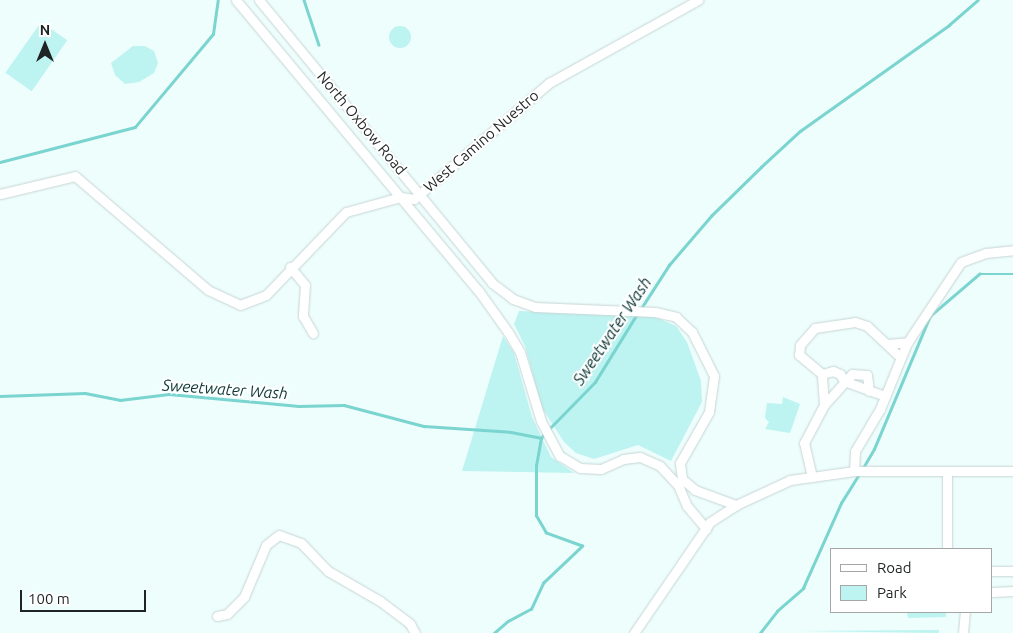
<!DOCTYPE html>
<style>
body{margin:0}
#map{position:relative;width:1013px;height:633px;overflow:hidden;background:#eefefd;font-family:Ubuntu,sans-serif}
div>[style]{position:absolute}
.green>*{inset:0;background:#bdf3f0;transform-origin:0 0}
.round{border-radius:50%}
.stream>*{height:2.5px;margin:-1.25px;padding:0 1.25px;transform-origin:1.25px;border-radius:1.25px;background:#7ad4cf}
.roads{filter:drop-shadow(0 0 1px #c6d5d4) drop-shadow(0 0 1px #c6d5d4)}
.minor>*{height:9px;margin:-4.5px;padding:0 4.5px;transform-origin:4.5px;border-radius:4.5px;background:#fff}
span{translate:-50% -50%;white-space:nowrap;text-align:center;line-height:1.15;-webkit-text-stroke:4px #fff;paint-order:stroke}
.street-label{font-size:15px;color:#1e2423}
.water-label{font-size:16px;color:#0d3937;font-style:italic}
.legend{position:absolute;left:830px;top:548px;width:162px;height:65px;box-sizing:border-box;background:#fff;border:1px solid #a5a7a7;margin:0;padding:6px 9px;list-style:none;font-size:15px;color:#1e2423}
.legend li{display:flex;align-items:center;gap:10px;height:25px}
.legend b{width:25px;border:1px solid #a5a7a7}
.north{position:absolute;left:20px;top:20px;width:50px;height:50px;-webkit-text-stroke:4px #fff;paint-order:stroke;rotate:0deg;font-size:14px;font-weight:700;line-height:20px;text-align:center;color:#1e2423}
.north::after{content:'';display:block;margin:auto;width:18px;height:22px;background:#1e2423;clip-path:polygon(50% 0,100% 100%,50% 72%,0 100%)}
.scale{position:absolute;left:20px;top:590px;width:126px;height:22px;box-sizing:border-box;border:2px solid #1e2423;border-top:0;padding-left:6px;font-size:15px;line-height:18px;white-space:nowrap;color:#1e2423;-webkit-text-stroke:4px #fff;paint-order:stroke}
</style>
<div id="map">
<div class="green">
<i style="left:41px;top:22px;width:32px;height:62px;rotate:35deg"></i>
<i class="round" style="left:389px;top:26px;width:22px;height:22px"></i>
<i style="clip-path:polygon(133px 46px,145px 46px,154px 51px,158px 63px,154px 73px,139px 82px,125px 84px,115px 75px,111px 63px)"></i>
<i style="clip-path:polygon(519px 311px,653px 316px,676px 326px,687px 342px,701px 381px,702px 402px,671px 461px,638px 445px,594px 459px,576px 453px,564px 442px,542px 408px,525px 346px,514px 324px)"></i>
<i style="clip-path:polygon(503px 336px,514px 353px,532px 417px,551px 457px,574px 473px,462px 471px)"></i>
<i style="clip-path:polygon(783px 397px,800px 404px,790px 433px,765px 429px,769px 422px,765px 418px,767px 403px,782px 404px)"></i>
<i style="clip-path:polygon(907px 612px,946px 612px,946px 617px,908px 618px)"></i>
<i style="clip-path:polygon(939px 630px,939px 633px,798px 631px)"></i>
</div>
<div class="stream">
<i style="left:304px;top:0;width:47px;rotate:71.6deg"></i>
<i style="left:0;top:162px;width:139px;rotate:-14.5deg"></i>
<i style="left:135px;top:127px;width:121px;rotate:-50deg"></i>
<i style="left:213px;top:34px;width:34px;rotate:-82deg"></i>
<i style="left:640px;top:310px;width:54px;rotate:-57.2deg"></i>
<i style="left:669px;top:265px;width:65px;rotate:-49.4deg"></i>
<i style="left:711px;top:216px;width:70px;rotate:-44.4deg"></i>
<i style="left:761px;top:167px;width:53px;rotate:-42.7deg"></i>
<i style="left:800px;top:131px;width:183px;rotate:-35.4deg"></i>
<i style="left:949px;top:25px;width:38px;rotate:-41deg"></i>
<i style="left:0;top:396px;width:85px;rotate:-2deg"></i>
<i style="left:85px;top:393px;width:36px;rotate:11deg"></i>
<i style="left:120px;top:400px;width:49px;rotate:-7deg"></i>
<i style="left:169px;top:394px;width:130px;rotate:5.3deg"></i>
<i style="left:298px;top:406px;width:46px;rotate:-1.2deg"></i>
<i style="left:344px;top:405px;width:83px;rotate:14.7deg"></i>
<i style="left:424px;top:426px;width:87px;rotate:3.9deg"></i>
<i style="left:511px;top:432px;width:31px;rotate:11deg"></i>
<i style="left:541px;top:438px;width:5px;rotate:-53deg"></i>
<i style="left:548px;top:430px;width:67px;rotate:-45.6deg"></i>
<i style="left:595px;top:382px;width:80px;rotate:-58.3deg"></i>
<i style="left:863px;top:468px;width:22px;rotate:-60deg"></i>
<i style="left:874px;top:449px;width:144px;rotate:-67.2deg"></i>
<i style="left:930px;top:316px;width:65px;rotate:-40.6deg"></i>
<i style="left:979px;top:274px;width:34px"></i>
<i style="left:494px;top:633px;width:18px;rotate:-41deg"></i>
<i style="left:508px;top:621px;width:26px;rotate:-28deg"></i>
<i style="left:531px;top:609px;width:29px;rotate:-65deg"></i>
<i style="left:543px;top:583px;width:54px;rotate:-43.5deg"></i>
<i style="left:582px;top:546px;width:38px;rotate:-160deg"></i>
<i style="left:546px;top:533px;width:20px;rotate:-120deg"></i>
<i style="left:536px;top:516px;width:50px;rotate:-90deg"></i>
<i style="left:536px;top:466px;width:28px;rotate:-80deg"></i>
<i style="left:760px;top:633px;width:28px;rotate:-52deg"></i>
<i style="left:777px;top:611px;width:35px;rotate:-41deg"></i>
<i style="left:803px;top:588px;width:93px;rotate:-65.9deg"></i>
<i style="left:841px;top:503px;width:36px;rotate:-58deg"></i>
</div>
<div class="roads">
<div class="minor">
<i style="left:236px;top:0;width:378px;rotate:50.2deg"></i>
<i style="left:478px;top:290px;width:52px;rotate:54.5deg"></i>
<i style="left:508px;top:332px;width:23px;rotate:59deg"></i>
<i style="left:520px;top:352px;width:72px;rotate:73.1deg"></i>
<i style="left:541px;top:421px;width:40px;rotate:62deg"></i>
<i style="left:560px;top:456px;width:23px;rotate:31deg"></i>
<i style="left:580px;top:468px;width:21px;rotate:3deg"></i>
<i style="left:601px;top:469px;width:24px;rotate:-24deg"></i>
<i style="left:623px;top:459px;width:17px;rotate:-7deg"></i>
<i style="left:640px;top:457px;width:22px;rotate:24deg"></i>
<i style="left:660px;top:466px;width:26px;rotate:47deg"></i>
<i style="left:678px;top:485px;width:23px;rotate:67deg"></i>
<i style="left:687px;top:506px;width:30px;rotate:50deg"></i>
<i style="left:259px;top:0;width:367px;rotate:50.5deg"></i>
<i style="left:492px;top:283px;width:26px;rotate:37deg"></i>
<i style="left:513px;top:299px;width:23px;rotate:20deg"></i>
<i style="left:535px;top:307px;width:120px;rotate:2.4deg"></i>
<i style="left:655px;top:312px;width:22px;rotate:13deg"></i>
<i style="left:676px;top:317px;width:22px;rotate:43deg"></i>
<i style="left:692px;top:332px;width:49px;rotate:63.4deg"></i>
<i style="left:714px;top:376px;width:36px;rotate:98deg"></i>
<i style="left:709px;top:412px;width:59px;rotate:119.6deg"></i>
<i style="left:680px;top:463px;width:16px;rotate:83deg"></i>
<i style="left:682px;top:479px;width:17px;rotate:40deg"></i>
<i style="left:695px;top:490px;width:44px;rotate:20.1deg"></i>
<i style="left:0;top:194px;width:77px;rotate:-13.5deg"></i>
<i style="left:75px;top:176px;width:175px;rotate:40.6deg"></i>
<i style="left:208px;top:290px;width:35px;rotate:25deg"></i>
<i style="left:240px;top:305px;width:28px;rotate:-21deg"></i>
<i style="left:266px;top:295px;width:115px;rotate:-46.1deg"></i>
<i style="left:346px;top:212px;width:57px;rotate:-15.3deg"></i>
<i style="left:401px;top:197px;width:13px;rotate:9deg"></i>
<i style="left:414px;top:199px;width:178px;rotate:-40.7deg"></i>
<i style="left:549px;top:83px;width:171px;rotate:-29.1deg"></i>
<i style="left:290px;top:267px;width:23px;rotate:50deg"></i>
<i style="left:305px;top:285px;width:31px;rotate:94deg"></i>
<i style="left:303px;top:316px;width:20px;rotate:60deg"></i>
<i style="left:887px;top:344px;width:21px;rotate:-5deg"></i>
<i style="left:822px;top:374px;width:30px;rotate:-140deg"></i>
<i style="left:799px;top:355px;width:10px;rotate:-84deg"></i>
<i style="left:800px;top:345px;width:23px;rotate:-49deg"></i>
<i style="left:815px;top:328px;width:40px;rotate:-8.5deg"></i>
<i style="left:855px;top:322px;width:13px;rotate:18deg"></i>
<i style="left:867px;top:326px;width:45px;rotate:43.2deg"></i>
<i style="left:824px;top:405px;width:42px;rotate:-47.9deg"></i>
<i style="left:852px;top:374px;width:15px;rotate:4deg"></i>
<i style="left:867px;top:375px;width:16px;rotate:83deg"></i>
<i style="left:854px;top:471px;width:20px;rotate:-87deg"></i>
<i style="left:855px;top:451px;width:49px;rotate:-59.2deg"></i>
<i style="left:880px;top:409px;width:71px;rotate:-67.8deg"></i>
<i style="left:907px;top:343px;width:97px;rotate:-56.3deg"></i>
<i style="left:961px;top:262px;width:27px;rotate:-20deg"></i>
<i style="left:986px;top:253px;width:27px;rotate:-6deg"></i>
<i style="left:812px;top:477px;width:35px;rotate:-103deg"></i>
<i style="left:804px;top:443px;width:43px;rotate:-62.2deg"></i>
<i style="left:824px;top:405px;width:31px;rotate:-94deg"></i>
<i style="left:822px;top:374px;width:11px;rotate:-15deg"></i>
<i style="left:833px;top:371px;width:8px;rotate:23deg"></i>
<i style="left:840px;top:374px;width:8px;rotate:60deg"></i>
<i style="left:844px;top:381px;width:44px;rotate:20.1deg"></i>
<i style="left:947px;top:549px;width:78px;rotate:-90deg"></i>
<i style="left:992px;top:571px;width:21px"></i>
<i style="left:992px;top:592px;width:21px;rotate:-3deg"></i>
<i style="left:217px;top:616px;width:10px;rotate:-11deg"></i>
<i style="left:227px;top:614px;width:24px;rotate:-45deg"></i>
<i style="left:244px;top:597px;width:56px;rotate:-67.1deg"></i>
<i style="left:266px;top:545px;width:16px;rotate:-38deg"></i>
<i style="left:279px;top:535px;width:23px;rotate:20deg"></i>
<i style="left:301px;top:543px;width:39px;rotate:46deg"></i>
<i style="left:328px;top:571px;width:60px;rotate:30deg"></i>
<i style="left:380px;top:601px;width:38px;rotate:37deg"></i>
<i style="left:410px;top:624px;width:10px;rotate:61deg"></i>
<i style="left:634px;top:633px;width:135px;rotate:-55.6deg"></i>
<i style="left:710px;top:522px;width:31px;rotate:-33deg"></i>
<i style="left:736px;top:505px;width:60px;rotate:-24.8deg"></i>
<i style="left:790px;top:480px;width:65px;rotate:-8deg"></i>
<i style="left:854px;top:471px;width:159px"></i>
<i style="left:963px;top:633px;width:21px;rotate:-85deg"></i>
</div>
</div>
<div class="street-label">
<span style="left:362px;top:123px;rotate:50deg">North Oxbow Road</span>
<span style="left:481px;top:141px;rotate:-41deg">West Camino Nuestro</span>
</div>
<div class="water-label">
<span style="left:612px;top:331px;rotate:-56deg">Sweetwater Wash</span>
<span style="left:225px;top:389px;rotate:4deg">Sweetwater Wash</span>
</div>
<ul class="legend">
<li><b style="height:6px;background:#fff"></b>Road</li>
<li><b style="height:14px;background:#bdf3f0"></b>Park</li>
</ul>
<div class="north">N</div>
<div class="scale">100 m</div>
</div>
